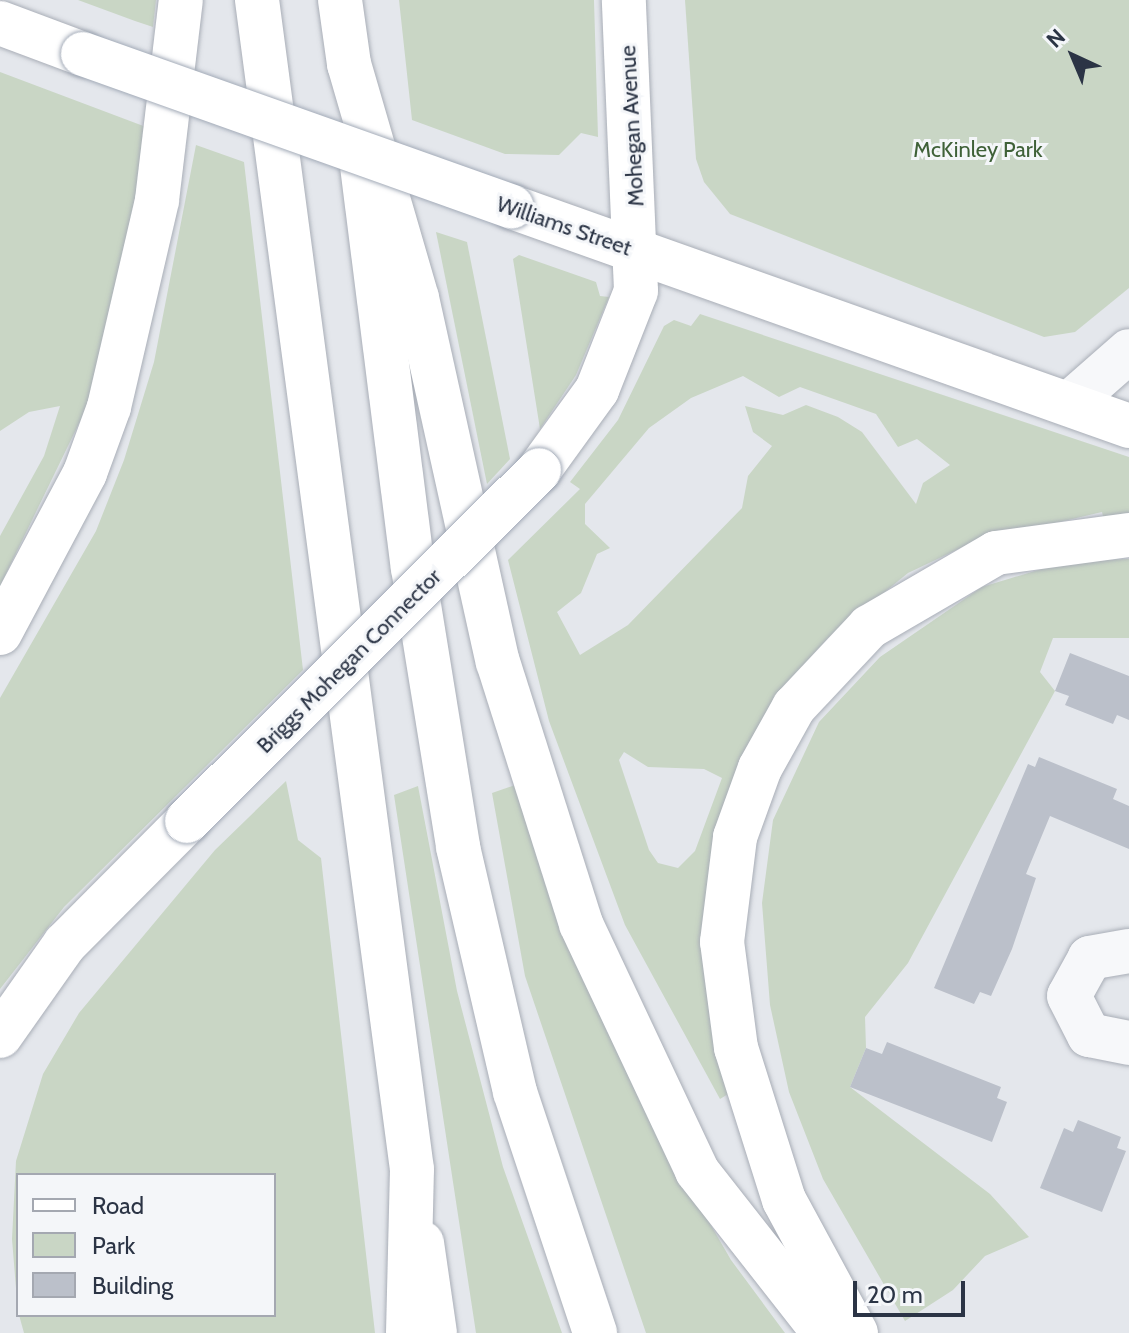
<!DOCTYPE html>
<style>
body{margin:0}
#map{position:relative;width:1129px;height:1333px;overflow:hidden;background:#e4e7ec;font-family:Cabin,sans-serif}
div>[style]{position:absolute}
.green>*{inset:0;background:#c9d6c5}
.building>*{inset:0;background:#bbc0ca}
.roads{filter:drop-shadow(0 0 2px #a9aeb7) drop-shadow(0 0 2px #a9aeb7)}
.minor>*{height:44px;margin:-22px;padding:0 22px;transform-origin:22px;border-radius:22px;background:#f7f8fa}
.major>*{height:44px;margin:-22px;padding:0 22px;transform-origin:22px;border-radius:22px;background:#fff}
.highway>*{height:44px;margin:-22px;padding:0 22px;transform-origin:22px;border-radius:22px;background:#fff}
.bridges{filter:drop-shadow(0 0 2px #a3abb8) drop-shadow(0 0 2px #a3abb8)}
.major-bridge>*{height:44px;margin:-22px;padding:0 22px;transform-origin:22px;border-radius:22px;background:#fff}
span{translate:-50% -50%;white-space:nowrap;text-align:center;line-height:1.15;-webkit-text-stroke:6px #f4f6f9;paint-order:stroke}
.street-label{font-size:22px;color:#2b3445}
.park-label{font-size:22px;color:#3f6138}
.legend{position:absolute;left:16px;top:1173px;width:260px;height:144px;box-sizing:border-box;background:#f4f6f9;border:2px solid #a4a8b1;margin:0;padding:10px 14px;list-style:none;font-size:24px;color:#2b3445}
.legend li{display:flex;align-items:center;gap:16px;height:40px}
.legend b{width:40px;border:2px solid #a4a8b1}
.north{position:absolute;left:1033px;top:16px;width:80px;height:80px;-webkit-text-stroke:6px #f4f6f9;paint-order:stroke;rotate:316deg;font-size:22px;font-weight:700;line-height:32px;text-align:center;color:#2b3445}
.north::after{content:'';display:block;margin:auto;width:28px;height:36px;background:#2b3445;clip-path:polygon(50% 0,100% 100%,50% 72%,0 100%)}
.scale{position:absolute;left:853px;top:1281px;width:112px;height:36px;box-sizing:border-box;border:4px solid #2b3445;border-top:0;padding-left:10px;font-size:24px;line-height:28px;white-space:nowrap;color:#2b3445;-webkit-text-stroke:6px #f4f6f9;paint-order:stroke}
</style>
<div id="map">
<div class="green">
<i style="clip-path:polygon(78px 0,156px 0,153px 27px,135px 21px)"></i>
<i style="clip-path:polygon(399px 0,594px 0,598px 137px,581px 133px,559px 155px,505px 154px,412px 120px)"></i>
<i style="clip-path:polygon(685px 0,1129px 0,1129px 288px,1075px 332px,1044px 337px,730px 214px,704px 182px,696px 159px)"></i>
<i style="clip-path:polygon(0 72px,154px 130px,108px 341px,85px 411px,0 586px,0 536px,44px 456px,60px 406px,29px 412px,0 431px)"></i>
<i style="clip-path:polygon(196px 145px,244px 162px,303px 670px,64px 907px,0 989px,0 698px,96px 531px,124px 460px,154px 362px)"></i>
<i style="clip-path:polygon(436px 232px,467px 242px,510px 459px,487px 484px)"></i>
<i style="clip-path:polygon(519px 255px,596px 282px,600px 296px,609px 297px,576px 375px,540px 429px,513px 259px)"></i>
<i style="clip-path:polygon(evenodd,700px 314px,1129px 457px,1129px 521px,1104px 520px,1102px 512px,971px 543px,908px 573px,828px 638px,789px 681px,757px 739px,733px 1091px,720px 1099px,625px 925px,549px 721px,508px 560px,580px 489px,570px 482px,618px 420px,664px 326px,674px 320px,691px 326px,700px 314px,743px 376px,779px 397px,800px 387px,876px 414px,898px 447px,917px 439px,950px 465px,923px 483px,916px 504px,862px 432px,838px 417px,806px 405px,783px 415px,745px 406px,753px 432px,772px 446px,748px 476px,742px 508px,628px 625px,580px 655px,557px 612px,581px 593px,597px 554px,610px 548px,585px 524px,585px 504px,649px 428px,691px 398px,743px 376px,700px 314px,624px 752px,648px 767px,704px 769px,722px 778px,695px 851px,678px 868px,658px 863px,649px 850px,619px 760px,624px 752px)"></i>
<i style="clip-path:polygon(1129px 559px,1129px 638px,1053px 638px,1040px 672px,1055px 691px,908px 963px,865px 1017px,866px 1048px,850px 1087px,990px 1194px,1029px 1237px,985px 1256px,953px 1290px,905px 1321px,823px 1179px,789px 1092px,770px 1005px,762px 903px,773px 820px,819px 722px,880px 657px,982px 587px,1068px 561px)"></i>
<i style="clip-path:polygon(286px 781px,298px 840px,321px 858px,375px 1333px,24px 1333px,19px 1315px,274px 1315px,274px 1175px,18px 1175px,18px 1313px,12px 1239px,16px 1161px,43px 1074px,79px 1013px,215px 850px)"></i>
<i style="clip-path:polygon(521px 783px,649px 1118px,731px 1260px,785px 1333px,646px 1333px,525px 976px,492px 793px)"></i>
<i style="clip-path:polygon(418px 786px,457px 991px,503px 1167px,562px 1333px,476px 1333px,394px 795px)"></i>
</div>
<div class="building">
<i style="clip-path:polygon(1070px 653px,1129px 676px,1129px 720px,1117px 715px,1113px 724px,1065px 705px,1069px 696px,1055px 691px)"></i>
<i style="clip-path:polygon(1039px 757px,1117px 789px,1113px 799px,1129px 806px,1129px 849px,1050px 816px,1026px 874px,1036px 878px,1012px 949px,991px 996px,980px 992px,974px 1004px,934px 988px,1028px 764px,1035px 767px)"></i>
<i style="clip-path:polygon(887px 1042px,1001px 1087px,997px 1098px,1007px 1102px,992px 1142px,850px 1087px,866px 1048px,882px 1054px)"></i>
<i style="clip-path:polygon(1078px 1120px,1121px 1137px,1117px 1148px,1126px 1151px,1102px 1212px,1040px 1188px,1064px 1128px,1073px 1132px)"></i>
</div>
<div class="roads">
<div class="minor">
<i style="left:1071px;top:402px;width:77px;rotate:-41.3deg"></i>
<i style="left:1129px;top:951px;width:40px;rotate:170deg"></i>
<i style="left:1090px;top:958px;width:43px;rotate:118.9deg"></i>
<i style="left:1069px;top:996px;width:44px;rotate:62.9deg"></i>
<i style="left:1089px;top:1035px;width:41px;rotate:11.3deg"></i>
</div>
<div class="major">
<i style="left:0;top:23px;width:89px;rotate:20.5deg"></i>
<i style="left:359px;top:142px;width:429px;rotate:82.8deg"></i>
<i style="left:413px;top:568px;width:283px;rotate:80.8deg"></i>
<i style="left:458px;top:847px;width:252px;rotate:76.9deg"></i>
<i style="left:515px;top:1092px;width:254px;rotate:71.6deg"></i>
<i style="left:512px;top:207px;width:655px;rotate:19.54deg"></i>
<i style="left:539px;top:470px;width:99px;rotate:-54.1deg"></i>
<i style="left:597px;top:390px;width:106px;rotate:-68.5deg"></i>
<i style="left:636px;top:291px;width:291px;rotate:-92.4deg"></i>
<i style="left:0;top:1036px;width:113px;rotate:-54.8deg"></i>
<i style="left:65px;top:944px;width:173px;rotate:-45.2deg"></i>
<i style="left:422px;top:1243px;width:91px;rotate:81.8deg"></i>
</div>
<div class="highway">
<i style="left:257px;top:0;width:1179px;rotate:82.45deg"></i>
<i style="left:412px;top:1169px;width:164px;rotate:91.4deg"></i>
<i style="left:340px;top:0;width:65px;rotate:82deg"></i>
<i style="left:349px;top:64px;width:244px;rotate:73.8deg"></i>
<i style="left:417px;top:298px;width:373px;rotate:77.5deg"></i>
<i style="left:498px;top:662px;width:275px;rotate:72.4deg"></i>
<i style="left:581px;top:924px;width:273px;rotate:64.8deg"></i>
<i style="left:697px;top:1171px;width:206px;rotate:51.9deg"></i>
<i style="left:0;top:633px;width:181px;rotate:-62deg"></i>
<i style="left:85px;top:473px;width:70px;rotate:-70deg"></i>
<i style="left:109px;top:407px;width:212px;rotate:-76.9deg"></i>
<i style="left:157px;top:200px;width:201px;rotate:-83.2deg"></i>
<i style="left:856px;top:1333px;width:151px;rotate:-118.4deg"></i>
<i style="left:784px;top:1200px;width:159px;rotate:-107.5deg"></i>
<i style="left:736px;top:1048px;width:107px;rotate:-97.5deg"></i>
<i style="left:722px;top:942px;width:106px;rotate:-82.9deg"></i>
<i style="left:735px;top:837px;width:73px;rotate:-70.1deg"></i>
<i style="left:760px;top:768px;width:70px;rotate:-60.9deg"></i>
<i style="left:794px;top:707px;width:110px;rotate:-46.8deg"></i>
<i style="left:869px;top:627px;width:147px;rotate:-30.2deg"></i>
<i style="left:996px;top:553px;width:134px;rotate:-7.7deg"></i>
</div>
</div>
<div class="bridges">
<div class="major-bridge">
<i style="left:83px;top:54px;width:455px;rotate:19.6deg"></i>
<i style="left:187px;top:821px;width:497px;rotate:-44.9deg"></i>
</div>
</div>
<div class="street-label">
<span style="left:632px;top:126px;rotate:-93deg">Mohegan Avenue</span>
<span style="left:564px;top:226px;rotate:19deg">Williams Street</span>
<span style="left:349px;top:661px;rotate:-45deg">Briggs Mohegan Connector</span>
</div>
<div class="park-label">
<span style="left:978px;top:150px">McKinley Park</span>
</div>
<ul class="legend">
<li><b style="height:10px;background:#fff"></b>Road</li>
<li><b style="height:22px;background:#c9d6c5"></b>Park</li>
<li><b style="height:22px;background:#bbc0ca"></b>Building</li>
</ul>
<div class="north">N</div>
<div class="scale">20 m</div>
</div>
